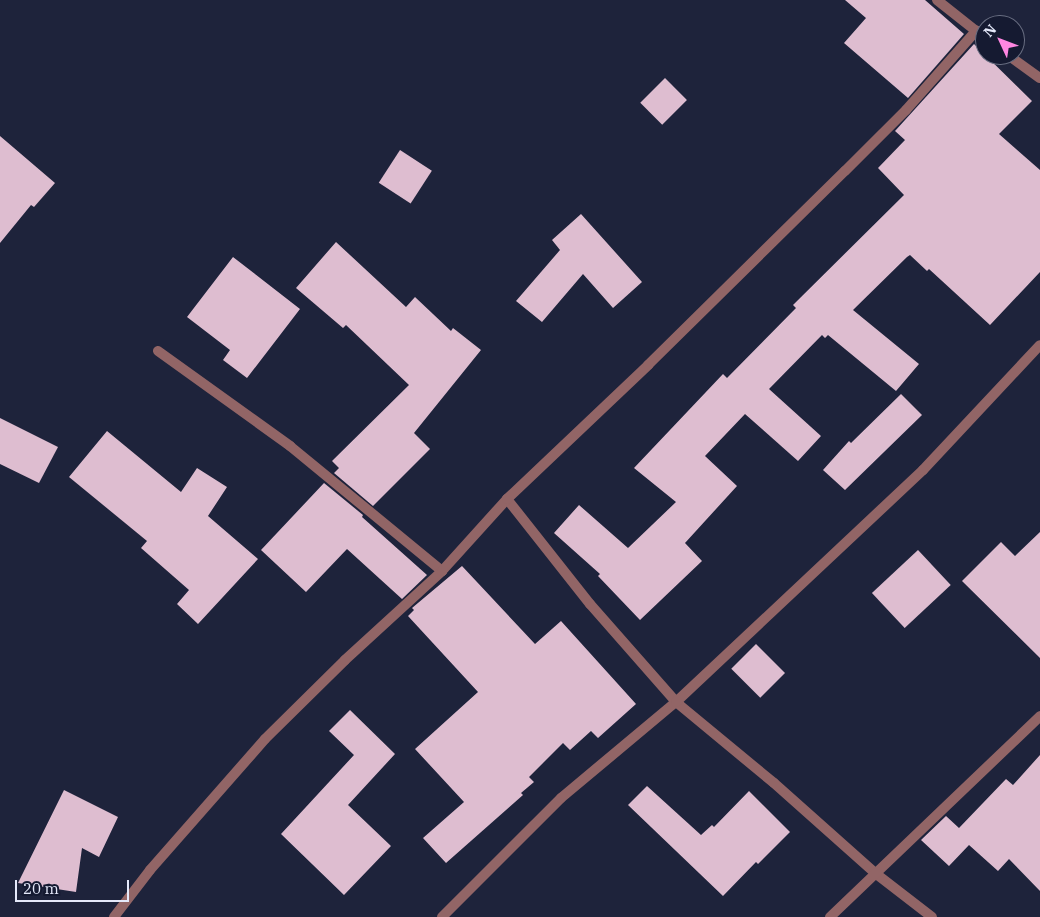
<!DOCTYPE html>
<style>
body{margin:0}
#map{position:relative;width:1040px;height:917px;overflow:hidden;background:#1e233b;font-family:"IBM Plex Serif",serif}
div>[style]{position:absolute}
.building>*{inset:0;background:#debdd0;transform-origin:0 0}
.minor>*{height:10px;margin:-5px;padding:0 5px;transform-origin:5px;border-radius:5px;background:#926566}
span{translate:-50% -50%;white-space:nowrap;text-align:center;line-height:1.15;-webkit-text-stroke:5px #151a31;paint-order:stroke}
.north{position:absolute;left:975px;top:15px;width:50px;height:50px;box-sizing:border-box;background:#151a31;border:1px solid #686d81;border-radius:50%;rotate:313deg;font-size:14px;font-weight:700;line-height:20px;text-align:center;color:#e5e9fa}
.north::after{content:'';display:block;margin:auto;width:18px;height:22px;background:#fe86e1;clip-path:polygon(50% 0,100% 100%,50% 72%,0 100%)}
.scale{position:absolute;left:15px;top:880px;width:114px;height:22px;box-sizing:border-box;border:2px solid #e5e9fa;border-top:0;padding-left:6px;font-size:15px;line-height:18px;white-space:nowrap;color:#e5e9fa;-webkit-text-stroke:4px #151a31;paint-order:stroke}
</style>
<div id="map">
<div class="building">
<i style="clip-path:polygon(845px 0,925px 0,964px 34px,908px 98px,844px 43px,866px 18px)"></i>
<i style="clip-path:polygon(974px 44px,1032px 101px,999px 134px,1040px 170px,1040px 272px,990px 325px,929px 269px,927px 271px,910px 255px,907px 257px,853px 310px,919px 364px,896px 391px,828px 335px,825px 338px,822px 335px,769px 389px,821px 436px,798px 461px,745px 414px,705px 456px,737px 486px,685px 543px,702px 561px,640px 620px,598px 576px,600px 574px,554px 533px,579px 505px,628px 548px,676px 502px,634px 468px,723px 374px,727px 378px,796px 308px,793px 305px,904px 195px,878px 168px,905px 140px,895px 131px)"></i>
<i style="left:665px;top:78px;width:31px;height:35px;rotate:45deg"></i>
<i style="clip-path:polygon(0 136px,55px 183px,34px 207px,31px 205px,0 243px)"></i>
<i style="left:400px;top:150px;width:38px;height:39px;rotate:33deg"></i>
<i style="clip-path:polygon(581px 214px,642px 282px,613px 308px,583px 274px,542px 322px,516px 301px,560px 250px,552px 240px)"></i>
<i style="clip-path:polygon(336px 242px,406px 307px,415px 297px,451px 331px,453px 328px,481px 350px,414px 433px,430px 449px,373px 506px,334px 473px,339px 468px,332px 461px,409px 385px,346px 325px,343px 328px,296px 288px)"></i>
<i style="clip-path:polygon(233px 257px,300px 309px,247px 378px,223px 360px,230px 350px,187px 317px)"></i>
<i style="clip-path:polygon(901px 394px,922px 415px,845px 490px,823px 470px,849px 441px,851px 443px)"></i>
<i style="clip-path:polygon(0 418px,58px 447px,39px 483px,0 464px)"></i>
<i style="clip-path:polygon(107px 431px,181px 492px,197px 468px,227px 487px,208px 516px,258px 559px,198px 624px,177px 604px,189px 590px,141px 548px,147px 541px,69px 477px)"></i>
<i style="clip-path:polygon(324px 483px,363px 515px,362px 517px,427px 575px,402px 599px,347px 549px,306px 592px,261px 550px)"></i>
<i style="clip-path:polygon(1040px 532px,1040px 658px,962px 581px,1001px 542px,1015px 556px)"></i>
<i style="left:918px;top:550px;width:48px;height:63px;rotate:47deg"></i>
<i style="clip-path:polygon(462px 566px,535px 644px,561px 621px,636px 704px,598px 738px,591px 731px,570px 750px,563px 743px,529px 777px,534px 782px,521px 793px,523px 795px,446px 863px,423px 838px,464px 802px,415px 749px,478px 692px,408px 616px,414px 610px,412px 608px)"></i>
<i style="left:756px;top:644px;width:41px;height:35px;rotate:45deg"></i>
<i style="clip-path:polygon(350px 710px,395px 754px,348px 805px,391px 846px,344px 895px,281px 834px,354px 755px,329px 731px)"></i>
<i style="clip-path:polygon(1040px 755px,1040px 891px,1009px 859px,998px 871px,969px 845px,949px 866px,921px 840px,946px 816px,959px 828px,1006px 779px,1013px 785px)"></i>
<i style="clip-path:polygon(647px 786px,701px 835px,712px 825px,714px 827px,749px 791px,790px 832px,758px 864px,756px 862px,723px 896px,628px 805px)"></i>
<i style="clip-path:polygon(64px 790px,118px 817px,99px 857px,82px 848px,76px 892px,18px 883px)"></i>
</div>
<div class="minor">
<i style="left:937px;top:0;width:61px;rotate:38.4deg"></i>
<i style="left:1008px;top:55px;width:39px;rotate:36deg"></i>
<i style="left:158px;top:351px;width:163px;rotate:35.7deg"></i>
<i style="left:290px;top:446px;width:197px;rotate:39.4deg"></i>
<i style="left:507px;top:499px;width:134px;rotate:51.7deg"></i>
<i style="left:590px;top:604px;width:130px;rotate:48.7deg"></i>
<i style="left:676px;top:702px;width:127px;rotate:39.6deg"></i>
<i style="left:774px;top:783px;width:135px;rotate:41.7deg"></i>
<i style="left:875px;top:873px;width:72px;rotate:37.7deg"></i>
<i style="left:114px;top:917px;width:59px;rotate:-52.5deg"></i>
<i style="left:150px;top:870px;width:174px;rotate:-48.7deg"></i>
<i style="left:265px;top:739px;width:112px;rotate:-44.6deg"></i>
<i style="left:345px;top:660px;width:132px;rotate:-42.5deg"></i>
<i style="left:442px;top:571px;width:97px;rotate:-47.9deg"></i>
<i style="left:507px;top:499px;width:195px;rotate:-43.5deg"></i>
<i style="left:648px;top:365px;width:276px;rotate:-44.6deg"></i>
<i style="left:845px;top:171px;width:86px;rotate:-45deg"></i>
<i style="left:906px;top:110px;width:106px;rotate:-48.5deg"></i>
<i style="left:442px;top:917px;width:168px;rotate:-45deg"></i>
<i style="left:561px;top:798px;width:150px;rotate:-39.9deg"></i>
<i style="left:676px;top:702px;width:339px;rotate:-43.2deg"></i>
<i style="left:923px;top:470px;width:171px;rotate:-46.9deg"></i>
<i style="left:830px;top:917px;width:291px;rotate:-43.7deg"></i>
</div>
<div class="north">N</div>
<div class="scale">20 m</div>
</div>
